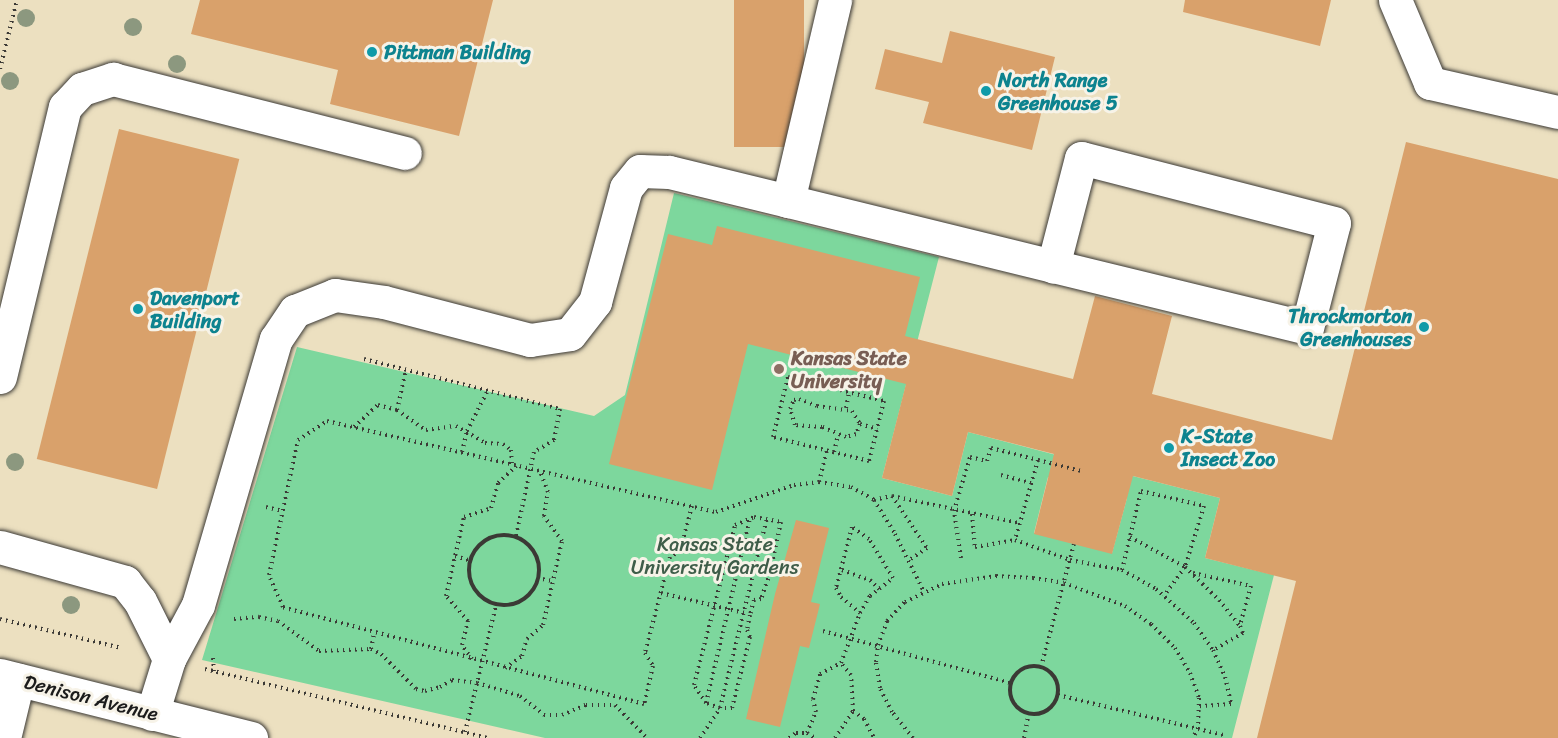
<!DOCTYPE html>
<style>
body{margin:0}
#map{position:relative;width:1558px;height:738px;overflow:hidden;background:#ece0c0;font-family:Sriracha,sans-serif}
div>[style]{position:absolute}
.green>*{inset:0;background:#7dd79d}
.building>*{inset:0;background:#d9a16b;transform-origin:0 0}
.path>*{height:4px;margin-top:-2px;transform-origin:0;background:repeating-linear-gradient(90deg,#3b3935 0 1.5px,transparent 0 6px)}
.path>.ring{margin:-2px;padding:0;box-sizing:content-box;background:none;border:4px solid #3b3935;border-radius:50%}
.roads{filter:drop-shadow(0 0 2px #3b3935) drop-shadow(0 0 2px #3b3935)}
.minor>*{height:33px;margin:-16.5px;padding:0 16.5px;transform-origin:16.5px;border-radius:16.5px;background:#fff}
.trees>*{width:18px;height:18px;margin:-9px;border-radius:50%;background:#8c987f}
.dots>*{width:16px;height:16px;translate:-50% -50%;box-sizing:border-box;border:3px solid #f7f3e8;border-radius:50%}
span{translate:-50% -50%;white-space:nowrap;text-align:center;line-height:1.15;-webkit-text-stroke:6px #f7f3e8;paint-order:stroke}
.culture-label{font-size:20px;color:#0d838f;font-weight:700}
.left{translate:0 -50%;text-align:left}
.right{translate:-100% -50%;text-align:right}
.education-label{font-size:20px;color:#785e54;font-weight:700}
.park-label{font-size:20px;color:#3e5d49}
.street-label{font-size:20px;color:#1c1c1c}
</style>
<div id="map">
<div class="green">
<i style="clip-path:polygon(674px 193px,939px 257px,882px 478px,952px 496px,968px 432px,1083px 462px,1078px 484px,1048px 477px,1034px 533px,1112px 553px,1127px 498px,1105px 469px,1220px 498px,1205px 558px,1274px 575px,1232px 738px,545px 738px,202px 660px,297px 347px,594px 416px,625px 395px)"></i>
</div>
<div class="building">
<i style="clip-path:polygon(200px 0,493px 0,459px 136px,330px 104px,338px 70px,191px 34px)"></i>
<i style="left:734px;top:0;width:70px;height:147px"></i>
<i style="clip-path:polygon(1185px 0,1331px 0,1320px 46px,1183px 12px)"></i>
<i style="clip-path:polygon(950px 31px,1055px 57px,1032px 150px,923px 123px,929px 102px,875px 89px,885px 49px,942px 63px)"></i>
<i style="left:119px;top:129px;width:124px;height:340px;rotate:14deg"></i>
<i style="clip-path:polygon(1406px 142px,1558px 179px,1558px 738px,1257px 738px,1296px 581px,1205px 558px,1220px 498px,1133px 476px,1112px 554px,1034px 534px,1054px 454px,968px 432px,952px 496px,882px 478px,906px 384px,748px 344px,712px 490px,609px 464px,668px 234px,712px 245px,717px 226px,920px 277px,905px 336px,1073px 379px,1095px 296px,1172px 316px,1152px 394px,1332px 440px)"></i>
<i style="clip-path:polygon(796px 520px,829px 528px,811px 602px,820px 604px,809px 648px,800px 646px,780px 727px,746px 719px,775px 594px)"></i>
</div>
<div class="path">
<i style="left:0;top:69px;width:71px;rotate:-76.2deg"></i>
<i style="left:364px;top:359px;width:202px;rotate:14.3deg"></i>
<i style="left:560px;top:409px;width:32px;rotate:101deg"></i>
<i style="left:554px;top:440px;width:23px;rotate:149deg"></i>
<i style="left:534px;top:452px;width:86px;rotate:102.1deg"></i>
<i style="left:788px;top:377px;width:99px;rotate:14deg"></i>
<i style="left:884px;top:401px;width:62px;rotate:104deg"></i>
<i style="left:869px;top:461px;width:99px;rotate:-166deg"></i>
<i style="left:773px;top:437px;width:62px;rotate:-76deg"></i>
<i style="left:799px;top:399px;width:19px;rotate:21deg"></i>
<i style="left:817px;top:406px;width:35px;rotate:8deg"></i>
<i style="left:852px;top:411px;width:15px;rotate:58deg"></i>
<i style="left:860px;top:424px;width:11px;rotate:112deg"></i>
<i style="left:856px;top:434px;width:10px;rotate:163deg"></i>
<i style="left:846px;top:437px;width:26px;rotate:-157deg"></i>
<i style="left:822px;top:427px;width:27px;rotate:-176deg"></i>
<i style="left:795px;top:425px;width:17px;rotate:-107deg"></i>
<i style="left:790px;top:409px;width:10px;rotate:-66deg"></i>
<i style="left:794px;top:400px;width:5px;rotate:-11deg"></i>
<i style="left:846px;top:408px;width:16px;rotate:-79deg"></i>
<i style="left:397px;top:410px;width:41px;rotate:-77.3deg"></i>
<i style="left:860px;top:424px;width:18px;rotate:16deg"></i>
<i style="left:354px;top:427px;width:33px;rotate:-43deg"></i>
<i style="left:378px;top:405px;width:20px;rotate:15deg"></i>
<i style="left:397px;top:410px;width:35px;rotate:35deg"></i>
<i style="left:426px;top:430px;width:30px;rotate:-8deg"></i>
<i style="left:456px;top:426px;width:34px;rotate:30deg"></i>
<i style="left:485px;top:443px;width:18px;rotate:3deg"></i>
<i style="left:503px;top:444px;width:10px;rotate:37deg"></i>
<i style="left:511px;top:450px;width:15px;rotate:86deg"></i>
<i style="left:462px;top:452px;width:22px;rotate:-77deg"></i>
<i style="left:467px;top:431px;width:46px;rotate:-62.9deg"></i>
<i style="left:834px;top:452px;width:17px;rotate:-77deg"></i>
<i style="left:1038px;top:460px;width:44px;rotate:14.3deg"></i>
<i style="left:1001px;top:475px;width:31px;rotate:15deg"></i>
<i style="left:819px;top:482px;width:33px;rotate:-76deg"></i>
<i style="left:892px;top:496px;width:63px;rotate:56.1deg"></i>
<i style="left:927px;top:548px;width:23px;rotate:146deg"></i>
<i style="left:874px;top:500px;width:18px;rotate:-13deg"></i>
<i style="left:892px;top:496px;width:130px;rotate:12deg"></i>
<i style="left:692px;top:506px;width:47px;rotate:104.9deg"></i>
<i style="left:680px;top:551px;width:12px;rotate:149deg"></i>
<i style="left:670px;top:557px;width:99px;rotate:104.6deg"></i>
<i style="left:645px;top:653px;width:15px;rotate:58deg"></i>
<i style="left:653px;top:666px;width:39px;rotate:103deg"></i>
<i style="left:644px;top:704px;width:374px;rotate:-165deg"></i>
<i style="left:283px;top:607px;width:35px;rotate:-114deg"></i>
<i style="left:269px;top:575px;width:138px;rotate:-77.9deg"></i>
<i style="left:298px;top:440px;width:35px;rotate:-33deg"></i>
<i style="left:327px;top:421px;width:400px;rotate:13.2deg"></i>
<i style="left:716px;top:512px;width:83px;rotate:-19.1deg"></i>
<i style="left:794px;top:485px;width:25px;rotate:-7deg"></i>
<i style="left:819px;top:482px;width:32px;rotate:9deg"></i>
<i style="left:851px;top:487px;width:26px;rotate:29deg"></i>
<i style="left:874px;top:500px;width:40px;rotate:58deg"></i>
<i style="left:895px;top:534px;width:65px;rotate:63.4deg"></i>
<i style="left:266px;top:507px;width:17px;rotate:13deg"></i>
<i style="left:972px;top:514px;width:33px;rotate:85deg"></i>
<i style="left:975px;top:547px;width:41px;rotate:-9.9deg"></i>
<i style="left:1015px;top:540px;width:59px;rotate:20deg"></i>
<i style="left:1070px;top:560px;width:53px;rotate:10.9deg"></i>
<i style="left:1122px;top:570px;width:39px;rotate:29deg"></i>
<i style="left:1156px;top:589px;width:51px;rotate:41.8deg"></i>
<i style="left:1194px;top:623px;width:33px;rotate:55deg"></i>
<i style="left:1213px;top:650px;width:30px;rotate:66deg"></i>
<i style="left:1225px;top:677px;width:28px;rotate:77deg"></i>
<i style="left:1231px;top:704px;width:32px;rotate:176deg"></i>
<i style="left:754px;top:517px;width:27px;rotate:10deg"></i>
<i style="left:781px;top:522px;width:52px;rotate:102.2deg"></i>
<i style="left:770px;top:573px;width:28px;rotate:109deg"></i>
<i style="left:761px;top:599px;width:7px;rotate:172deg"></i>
<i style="left:754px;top:600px;width:16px;rotate:105deg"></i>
<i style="left:750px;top:615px;width:15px;rotate:101deg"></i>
<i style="left:747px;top:630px;width:8px;rotate:67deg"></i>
<i style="left:750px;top:637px;width:73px;rotate:104.2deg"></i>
<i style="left:732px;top:708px;width:12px;rotate:180deg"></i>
<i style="left:720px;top:708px;width:15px;rotate:-160deg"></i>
<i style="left:706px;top:703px;width:22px;rotate:-124deg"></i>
<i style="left:694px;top:685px;width:165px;rotate:-75.6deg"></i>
<i style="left:735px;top:525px;width:21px;rotate:-23deg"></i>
<i class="ring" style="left:469px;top:535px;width:66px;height:66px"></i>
<i style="left:1130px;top:537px;width:63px;rotate:28.6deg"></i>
<i style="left:1185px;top:567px;width:47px;rotate:44.1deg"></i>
<i style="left:1219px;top:600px;width:33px;rotate:51deg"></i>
<i style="left:1240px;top:626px;width:8px;rotate:67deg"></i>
<i style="left:1243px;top:633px;width:34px;rotate:150deg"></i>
<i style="left:455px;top:556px;width:17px;rotate:17deg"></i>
<i style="left:961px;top:558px;width:48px;rotate:-98.5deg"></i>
<i style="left:954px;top:511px;width:56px;rotate:-73.5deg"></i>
<i style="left:970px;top:457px;width:17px;rotate:13deg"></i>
<i style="left:987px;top:461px;width:14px;rotate:-73deg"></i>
<i style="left:991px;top:448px;width:49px;rotate:14.3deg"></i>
<i style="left:1038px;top:460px;width:83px;rotate:106deg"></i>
<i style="left:842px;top:570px;width:30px;rotate:20deg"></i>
<i style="left:870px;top:580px;width:13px;rotate:45deg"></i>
<i style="left:1122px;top:570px;width:81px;rotate:-76.5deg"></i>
<i style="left:1141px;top:491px;width:65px;rotate:13.4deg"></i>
<i style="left:1204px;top:506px;width:64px;rotate:107.3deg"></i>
<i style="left:1185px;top:567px;width:36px;rotate:126deg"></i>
<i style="left:1193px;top:573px;width:59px;rotate:12.6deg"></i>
<i style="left:1251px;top:586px;width:41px;rotate:105.8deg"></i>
<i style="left:537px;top:578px;width:15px;rotate:11deg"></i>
<i style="left:661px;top:593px;width:86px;rotate:13.4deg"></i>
<i style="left:0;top:619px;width:125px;rotate:13.4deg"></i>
<i style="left:234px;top:619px;width:25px;rotate:-5deg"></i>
<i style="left:259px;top:617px;width:19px;rotate:12deg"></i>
<i style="left:278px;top:621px;width:51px;rotate:36.2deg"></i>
<i style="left:319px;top:651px;width:52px;rotate:-2.2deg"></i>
<i style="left:371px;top:649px;width:11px;rotate:27deg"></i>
<i style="left:381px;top:654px;width:49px;rotate:45deg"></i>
<i style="left:416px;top:689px;width:9px;rotate:13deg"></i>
<i style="left:425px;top:691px;width:16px;rotate:-15deg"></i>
<i style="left:440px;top:687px;width:14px;rotate:-30deg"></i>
<i style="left:452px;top:680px;width:25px;rotate:7deg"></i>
<i style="left:477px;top:683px;width:45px;rotate:16.8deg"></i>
<i style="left:520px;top:696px;width:31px;rotate:38deg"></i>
<i style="left:544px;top:715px;width:18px"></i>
<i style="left:562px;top:715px;width:26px;rotate:-23deg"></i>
<i style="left:586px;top:705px;width:29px"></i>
<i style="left:615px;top:705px;width:46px;rotate:45.9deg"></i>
<i style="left:823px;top:631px;width:195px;rotate:15.5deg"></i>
<i style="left:371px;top:649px;width:16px;rotate:-79deg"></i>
<i style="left:213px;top:658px;width:14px;rotate:86deg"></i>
<i style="left:472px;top:659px;width:17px;rotate:-126deg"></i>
<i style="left:462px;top:645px;width:25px;rotate:-76deg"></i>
<i style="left:468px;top:621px;width:33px;rotate:-131deg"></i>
<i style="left:446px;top:596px;width:81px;rotate:-77.2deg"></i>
<i style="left:464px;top:517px;width:28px;rotate:-18deg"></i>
<i style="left:491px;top:508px;width:26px;rotate:-74deg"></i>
<i style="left:498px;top:483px;width:25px;rotate:-43deg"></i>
<i class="ring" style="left:1010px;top:666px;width:44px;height:44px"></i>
<i style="left:1041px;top:667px;width:127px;rotate:-75deg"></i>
<i style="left:505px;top:668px;width:21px;rotate:-35deg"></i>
<i style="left:522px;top:656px;width:18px;rotate:-74deg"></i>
<i style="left:527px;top:639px;width:21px;rotate:-41deg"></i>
<i style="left:543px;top:625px;width:86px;rotate:-77.3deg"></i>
<i style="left:562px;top:541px;width:31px;rotate:-126deg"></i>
<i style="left:544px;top:516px;width:24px;rotate:-81deg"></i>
<i style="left:548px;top:492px;width:22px;rotate:-111deg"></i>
<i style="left:205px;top:669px;width:292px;rotate:13.7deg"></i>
<i style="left:1058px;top:695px;width:170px;rotate:13.6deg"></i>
<i style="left:706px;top:703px;width:189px;rotate:-76.6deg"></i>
<i style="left:853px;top:711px;width:14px;rotate:36deg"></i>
<i style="left:864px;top:719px;width:21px;rotate:62deg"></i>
<i style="left:465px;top:732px;width:130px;rotate:-76.2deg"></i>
<i style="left:807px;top:733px;width:23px;rotate:-67deg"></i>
<i style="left:816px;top:712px;width:13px;rotate:-103deg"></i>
<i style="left:813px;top:699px;width:26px;rotate:-74deg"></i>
<i style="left:820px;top:674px;width:24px;rotate:-28deg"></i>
<i style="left:841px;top:663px;width:53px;rotate:-69.2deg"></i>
<i style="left:860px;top:613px;width:20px;rotate:-60deg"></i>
<i style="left:870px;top:596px;width:29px;rotate:-38deg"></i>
<i style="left:893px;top:578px;width:46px;rotate:-121.6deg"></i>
<i style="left:869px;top:539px;width:21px;rotate:-145deg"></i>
<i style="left:852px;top:527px;width:63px;rotate:104.7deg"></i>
<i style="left:836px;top:588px;width:10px;rotate:61deg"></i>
<i style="left:841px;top:597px;width:25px;rotate:40deg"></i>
<i style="left:700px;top:738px;width:36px;rotate:-56deg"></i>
<i style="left:720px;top:708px;width:196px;rotate:-76.1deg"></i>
<i style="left:789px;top:738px;width:9px;rotate:-36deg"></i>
<i style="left:796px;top:733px;width:11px"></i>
<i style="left:807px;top:733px;width:9px;rotate:32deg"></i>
<i style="left:835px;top:738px;width:32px;rotate:-56deg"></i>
<i style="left:853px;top:711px;width:36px;rotate:-93deg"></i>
<i style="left:851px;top:675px;width:16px;rotate:-130deg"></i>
<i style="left:913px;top:738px;width:33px;rotate:-129deg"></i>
<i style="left:892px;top:712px;width:27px;rotate:-117deg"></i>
<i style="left:880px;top:688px;width:26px;rotate:-99deg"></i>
<i style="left:876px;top:662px;width:17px;rotate:-83deg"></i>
<i style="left:878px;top:645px;width:26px;rotate:-69deg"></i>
<i style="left:887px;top:621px;width:26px;rotate:-47deg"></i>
<i style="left:905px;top:602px;width:41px;rotate:-25.9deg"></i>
<i style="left:942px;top:584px;width:55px;rotate:-8.4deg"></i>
<i style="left:996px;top:576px;width:37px;rotate:3deg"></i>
<i style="left:1033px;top:578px;width:31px;rotate:9deg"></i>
<i style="left:1064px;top:583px;width:65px;rotate:20.7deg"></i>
<i style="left:1125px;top:606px;width:32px;rotate:35deg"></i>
<i style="left:1151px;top:624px;width:34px;rotate:45deg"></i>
<i style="left:1175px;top:648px;width:29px;rotate:59deg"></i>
<i style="left:1190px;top:673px;width:27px;rotate:70deg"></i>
<i style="left:1199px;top:698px;width:30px;rotate:92deg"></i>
<i style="left:1198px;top:728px;width:11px;rotate:117deg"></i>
<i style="left:1024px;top:738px;width:25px;rotate:-79deg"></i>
</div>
<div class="roads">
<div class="minor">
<i style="left:1395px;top:0;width:90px;rotate:67.1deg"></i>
<i style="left:1430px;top:83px;width:131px;rotate:12.8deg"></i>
<i style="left:788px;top:201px;width:206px;rotate:-76.8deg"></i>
<i style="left:0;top:377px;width:278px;rotate:-76.5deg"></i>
<i style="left:65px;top:107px;width:25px;rotate:-47deg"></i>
<i style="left:82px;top:89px;width:33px;rotate:-18deg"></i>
<i style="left:113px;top:79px;width:301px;rotate:14.2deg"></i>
<i style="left:0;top:547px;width:130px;rotate:15.6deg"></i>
<i style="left:125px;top:582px;width:24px;rotate:52deg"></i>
<i style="left:140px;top:601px;width:65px;rotate:63.4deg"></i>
<i style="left:0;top:675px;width:259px;rotate:14.1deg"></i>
<i style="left:152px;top:714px;width:58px;rotate:-72.8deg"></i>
<i style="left:169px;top:659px;width:61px;rotate:-61.8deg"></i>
<i style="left:198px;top:605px;width:277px;rotate:-73.7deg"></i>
<i style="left:276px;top:339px;width:34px;rotate:-56deg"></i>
<i style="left:295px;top:311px;width:43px;rotate:-21.8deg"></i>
<i style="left:335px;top:295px;width:49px;rotate:8.1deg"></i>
<i style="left:384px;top:302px;width:151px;rotate:14.6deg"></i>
<i style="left:530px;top:340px;width:40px;rotate:-8.5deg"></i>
<i style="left:570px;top:334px;width:41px;rotate:-52deg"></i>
<i style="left:595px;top:302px;width:118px;rotate:-74.8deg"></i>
<i style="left:626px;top:188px;width:22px;rotate:-51deg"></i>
<i style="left:640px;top:171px;width:29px;rotate:2deg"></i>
<i style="left:669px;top:172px;width:122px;rotate:13.7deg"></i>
<i style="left:788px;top:201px;width:273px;rotate:13.8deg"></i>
<i style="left:1053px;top:266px;width:261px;rotate:13.7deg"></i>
<i style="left:1307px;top:328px;width:108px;rotate:-75.6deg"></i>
<i style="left:1334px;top:223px;width:261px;rotate:-165.6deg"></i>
<i style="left:1081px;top:158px;width:112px;rotate:104.5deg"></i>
<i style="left:4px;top:738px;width:60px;rotate:-76.4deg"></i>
</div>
</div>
<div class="trees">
<i style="left:26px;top:18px"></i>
<i style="left:133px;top:27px"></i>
<i style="left:177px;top:64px"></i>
<i style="left:10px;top:81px"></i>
<i style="left:15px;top:462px"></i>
<i style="left:71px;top:605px"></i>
</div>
<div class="dots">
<i style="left:372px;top:52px;background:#0f9aa8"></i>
<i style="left:986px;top:91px;background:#0f9aa8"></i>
<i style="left:138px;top:309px;background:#0f9aa8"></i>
<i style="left:1424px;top:327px;background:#0f9aa8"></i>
<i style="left:779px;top:369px;background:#8d6e63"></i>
<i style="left:1169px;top:448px;background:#0f9aa8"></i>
</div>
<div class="culture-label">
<span class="left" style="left:384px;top:52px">Pittman Building</span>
<span class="left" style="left:998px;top:92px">North Range<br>Greenhouse 5</span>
<span class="left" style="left:150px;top:310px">Davenport<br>Building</span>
<span class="right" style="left:1412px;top:328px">Throckmorton<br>Greenhouses</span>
<span class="left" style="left:1181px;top:448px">K-State<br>Insect Zoo</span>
</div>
<div class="education-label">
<span class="left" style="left:791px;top:370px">Kansas State<br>University</span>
</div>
<div class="park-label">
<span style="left:715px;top:556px">Kansas State<br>University Gardens</span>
</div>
<div class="street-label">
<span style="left:91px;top:698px;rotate:14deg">Denison Avenue</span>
</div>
</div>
